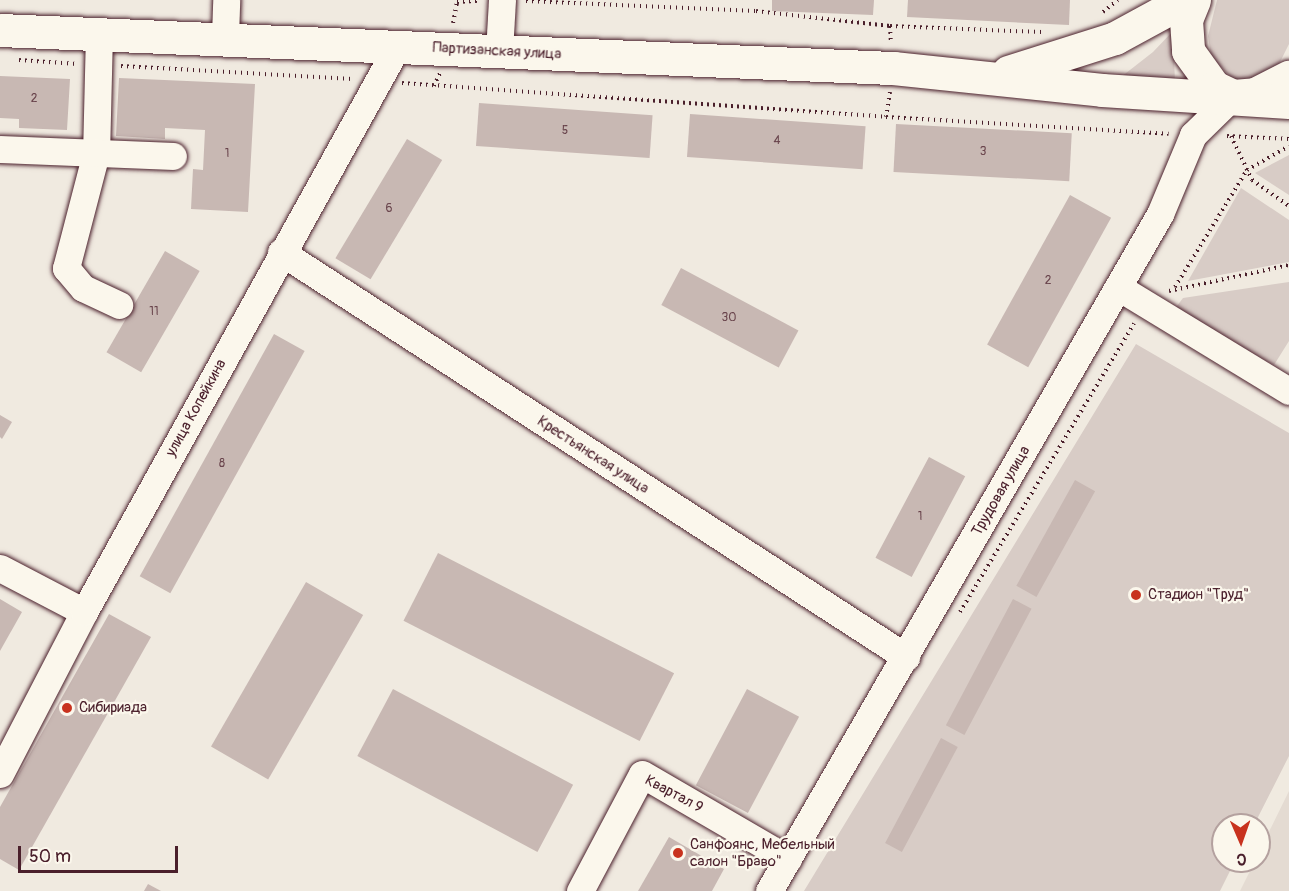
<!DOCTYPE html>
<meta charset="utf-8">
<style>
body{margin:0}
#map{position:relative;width:1289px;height:891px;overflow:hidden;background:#f0eae0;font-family:Pangolin,sans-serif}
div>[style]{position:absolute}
.built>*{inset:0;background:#e4dbd2}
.green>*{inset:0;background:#d8ccc6}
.building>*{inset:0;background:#c8b8b3;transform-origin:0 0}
.path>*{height:4px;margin-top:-2px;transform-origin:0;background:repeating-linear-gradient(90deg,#4a1f2b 0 1.5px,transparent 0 6px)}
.roads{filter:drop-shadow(0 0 2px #4a1f2b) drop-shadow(0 0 2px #4a1f2b)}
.minor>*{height:27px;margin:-13.5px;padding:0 13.5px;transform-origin:13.5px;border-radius:13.5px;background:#fbf7ec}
.major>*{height:33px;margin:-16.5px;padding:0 16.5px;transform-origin:16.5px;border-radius:16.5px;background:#fbf7ec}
.dots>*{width:16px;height:16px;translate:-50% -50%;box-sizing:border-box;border:3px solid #fbf7ec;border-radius:50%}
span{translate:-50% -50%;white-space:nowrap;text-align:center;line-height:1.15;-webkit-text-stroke:4.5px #fbf7ec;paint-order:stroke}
.number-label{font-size:12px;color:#6a454d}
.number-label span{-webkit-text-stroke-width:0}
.street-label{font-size:15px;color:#4a1f2b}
.poi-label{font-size:15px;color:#4a1f2b}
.left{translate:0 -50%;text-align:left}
.north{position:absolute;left:1211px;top:813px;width:60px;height:60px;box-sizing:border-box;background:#fbf7ec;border:2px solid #b4a19f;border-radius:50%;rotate:178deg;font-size:16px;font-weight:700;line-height:24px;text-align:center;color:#4a1f2b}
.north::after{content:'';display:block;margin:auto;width:21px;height:27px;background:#c8321e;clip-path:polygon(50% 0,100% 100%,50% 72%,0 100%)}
.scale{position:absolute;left:18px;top:846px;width:160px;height:27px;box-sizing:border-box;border:3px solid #4a1f2b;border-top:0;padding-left:8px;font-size:18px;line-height:21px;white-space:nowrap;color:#4a1f2b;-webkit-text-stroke:4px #fbf7ec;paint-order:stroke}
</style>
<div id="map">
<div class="built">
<i style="clip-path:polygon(1289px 791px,1289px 891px,1240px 891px,1255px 861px,1259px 861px,1259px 852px)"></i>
</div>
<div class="green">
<i style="clip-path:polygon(1217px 0,1289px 0,1289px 44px,1277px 68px,1263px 80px,1233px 79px,1211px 57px,1208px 36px)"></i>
<i style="clip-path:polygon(1173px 31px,1175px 82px,1121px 77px,1153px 52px)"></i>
<i style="clip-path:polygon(1289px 155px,1289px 195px,1255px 173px)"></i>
<i style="clip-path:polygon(1241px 188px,1289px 220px,1289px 262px,1188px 281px)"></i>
<i style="clip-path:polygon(1289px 282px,1289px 341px,1274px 365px,1174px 310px,1183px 298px)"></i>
<i style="clip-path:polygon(1136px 344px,1289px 433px,1289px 756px,1254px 825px,1223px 825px,1223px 861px,1235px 861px,1220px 891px,804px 891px)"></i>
</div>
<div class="building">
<i style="clip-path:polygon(772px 0,874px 0,873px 15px,772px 11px)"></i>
<i style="clip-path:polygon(908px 0,1070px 0,1069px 25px,907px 17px)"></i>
<i style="clip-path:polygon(0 76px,70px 79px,67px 130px,19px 128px,19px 119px,0 118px)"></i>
<i style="clip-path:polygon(119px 78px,255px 84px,248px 212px,191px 209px,193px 169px,203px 170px,205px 130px,165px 128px,165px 139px,116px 136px)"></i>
<i style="left:479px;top:103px;width:174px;height:43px;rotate:4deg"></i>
<i style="left:690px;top:114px;width:176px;height:43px;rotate:4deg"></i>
<i style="left:896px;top:124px;width:176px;height:48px;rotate:3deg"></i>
<i style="left:407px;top:139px;width:41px;height:139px;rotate:31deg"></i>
<i style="left:1070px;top:195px;width:47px;height:171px;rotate:29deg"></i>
<i style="left:165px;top:251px;width:40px;height:117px;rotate:30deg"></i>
<i style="left:681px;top:268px;width:133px;height:42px;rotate:28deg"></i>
<i style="left:274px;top:334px;width:35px;height:277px;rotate:29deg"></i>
<i style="clip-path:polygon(0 415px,12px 422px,2px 439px,0 437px)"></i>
<i style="left:929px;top:457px;width:41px;height:114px;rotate:28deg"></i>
<i style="left:1075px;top:480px;width:23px;height:121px;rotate:29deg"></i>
<i style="left:438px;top:553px;width:265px;height:76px;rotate:27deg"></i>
<i style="left:306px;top:582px;width:66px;height:190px;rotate:30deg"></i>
<i style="clip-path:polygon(0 599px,22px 612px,0 651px)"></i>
<i style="left:1013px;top:599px;width:21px;height:143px;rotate:28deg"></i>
<i style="clip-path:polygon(109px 614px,151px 637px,19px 870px,0 859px,0 807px)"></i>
<i style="left:393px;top:689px;width:204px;height:76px;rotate:28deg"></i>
<i style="left:747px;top:689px;width:59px;height:109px;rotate:28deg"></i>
<i style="left:941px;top:738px;width:19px;height:119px;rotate:28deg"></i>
<i style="clip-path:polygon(669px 837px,724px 869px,712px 891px,638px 891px)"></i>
<i style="clip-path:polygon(148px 884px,161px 891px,144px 891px)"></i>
</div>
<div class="path">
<i style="left:526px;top:1px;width:230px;rotate:2.5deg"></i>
<i style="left:756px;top:11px;width:135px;rotate:6.4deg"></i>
<i style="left:890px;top:26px;width:17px;rotate:87deg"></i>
<i style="left:1103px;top:12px;width:19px;rotate:-39deg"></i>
<i style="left:453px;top:23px;width:21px;rotate:-79deg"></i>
<i style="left:457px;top:2px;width:22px;rotate:-3deg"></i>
<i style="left:890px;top:26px;width:152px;rotate:2.3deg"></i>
<i style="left:19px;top:60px;width:58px;rotate:3.9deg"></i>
<i style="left:121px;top:66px;width:232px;rotate:3.2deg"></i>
<i style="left:402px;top:83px;width:485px;rotate:4deg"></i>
<i style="left:434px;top:86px;width:14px;rotate:-65deg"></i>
<i style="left:890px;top:92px;width:25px;rotate:99deg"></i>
<i style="left:886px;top:117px;width:283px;rotate:3.4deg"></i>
<i style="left:1227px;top:136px;width:62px;rotate:2.8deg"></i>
<i style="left:1231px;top:136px;width:49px;rotate:64.5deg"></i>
<i style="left:1252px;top:180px;width:45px;rotate:35.1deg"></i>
<i style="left:1175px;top:287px;width:137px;rotate:-58.4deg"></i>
<i style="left:1247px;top:170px;width:48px;rotate:-29.7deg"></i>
<i style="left:1169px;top:291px;width:123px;rotate:-12.2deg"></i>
<i style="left:960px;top:612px;width:337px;rotate:-58.9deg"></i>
</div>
<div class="roads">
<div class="minor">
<i style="left:99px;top:33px;width:120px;rotate:91.4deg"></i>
<i style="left:96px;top:153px;width:119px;rotate:104.6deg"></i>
<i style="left:66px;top:268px;width:26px;rotate:50deg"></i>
<i style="left:83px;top:288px;width:40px;rotate:25deg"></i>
<i style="left:225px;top:36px;width:36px;rotate:-88deg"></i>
<i style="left:499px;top:52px;width:52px;rotate:-86.7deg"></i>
<i style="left:0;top:149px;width:173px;rotate:2.3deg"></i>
<i style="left:281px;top:252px;width:745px;rotate:32.94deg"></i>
<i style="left:1118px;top:287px;width:200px;rotate:31.3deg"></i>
<i style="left:0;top:568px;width:95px;rotate:27.6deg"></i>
<i style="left:0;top:774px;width:182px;rotate:-62.6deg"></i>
<i style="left:84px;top:612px;width:648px;rotate:-61.02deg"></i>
<i style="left:580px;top:891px;width:132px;rotate:-62.1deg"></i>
<i style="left:642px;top:774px;width:169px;rotate:30.2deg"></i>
<i style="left:769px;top:891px;width:782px;rotate:-59.99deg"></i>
<i style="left:1160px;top:214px;width:86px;rotate:-67.3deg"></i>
<i style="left:1193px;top:135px;width:56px;rotate:-44.3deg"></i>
</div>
<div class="major">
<i style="left:1194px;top:0;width:22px;rotate:112deg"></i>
<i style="left:1186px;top:20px;width:31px;rotate:86deg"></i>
<i style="left:1188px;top:51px;width:44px;rotate:54.2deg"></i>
<i style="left:1214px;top:87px;width:21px;rotate:25deg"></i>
<i style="left:1233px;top:96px;width:22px;rotate:-5deg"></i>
<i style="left:1255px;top:94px;width:38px;rotate:-27deg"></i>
<i style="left:0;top:30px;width:894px;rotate:2.44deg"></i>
<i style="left:893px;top:68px;width:210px;rotate:6deg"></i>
<i style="left:1102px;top:90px;width:187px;rotate:3.7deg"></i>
<i style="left:1008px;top:72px;width:112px;rotate:-17.6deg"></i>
<i style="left:1115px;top:38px;width:80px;rotate:-28.5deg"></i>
</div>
</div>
<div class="dots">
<i style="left:1136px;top:595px;background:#c8321e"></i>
<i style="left:67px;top:708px;background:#c8321e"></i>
<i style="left:678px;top:853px;background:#c8321e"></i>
</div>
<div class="number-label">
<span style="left:34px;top:99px">2</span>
<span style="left:565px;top:131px">5</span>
<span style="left:777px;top:141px">4</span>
<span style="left:983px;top:152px">3</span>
<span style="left:227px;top:154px">1</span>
<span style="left:389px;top:209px">6</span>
<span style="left:1048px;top:281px">2</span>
<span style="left:154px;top:312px">11</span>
<span style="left:729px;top:318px">30</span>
<span style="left:222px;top:464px">8</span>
<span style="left:920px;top:517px">1</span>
</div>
<div class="street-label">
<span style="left:497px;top:51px;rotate:3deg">Партизанская улица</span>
<span style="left:196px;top:408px;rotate:-61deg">улица Копейкина</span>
<span style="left:593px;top:455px;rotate:33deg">Крестьянская улица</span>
<span style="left:1001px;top:491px;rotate:-60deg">Трудовая улица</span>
<span style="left:674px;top:794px;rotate:28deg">Квартал 9</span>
</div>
<div class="poi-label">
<span class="left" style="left:1148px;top:595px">Стадион "Труд"</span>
<span class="left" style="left:79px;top:708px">Сибириада</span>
<span class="left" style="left:690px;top:853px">Санфоянс, Мебельный<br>салон "Браво"</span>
</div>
<div class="north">С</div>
<div class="scale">50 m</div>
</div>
